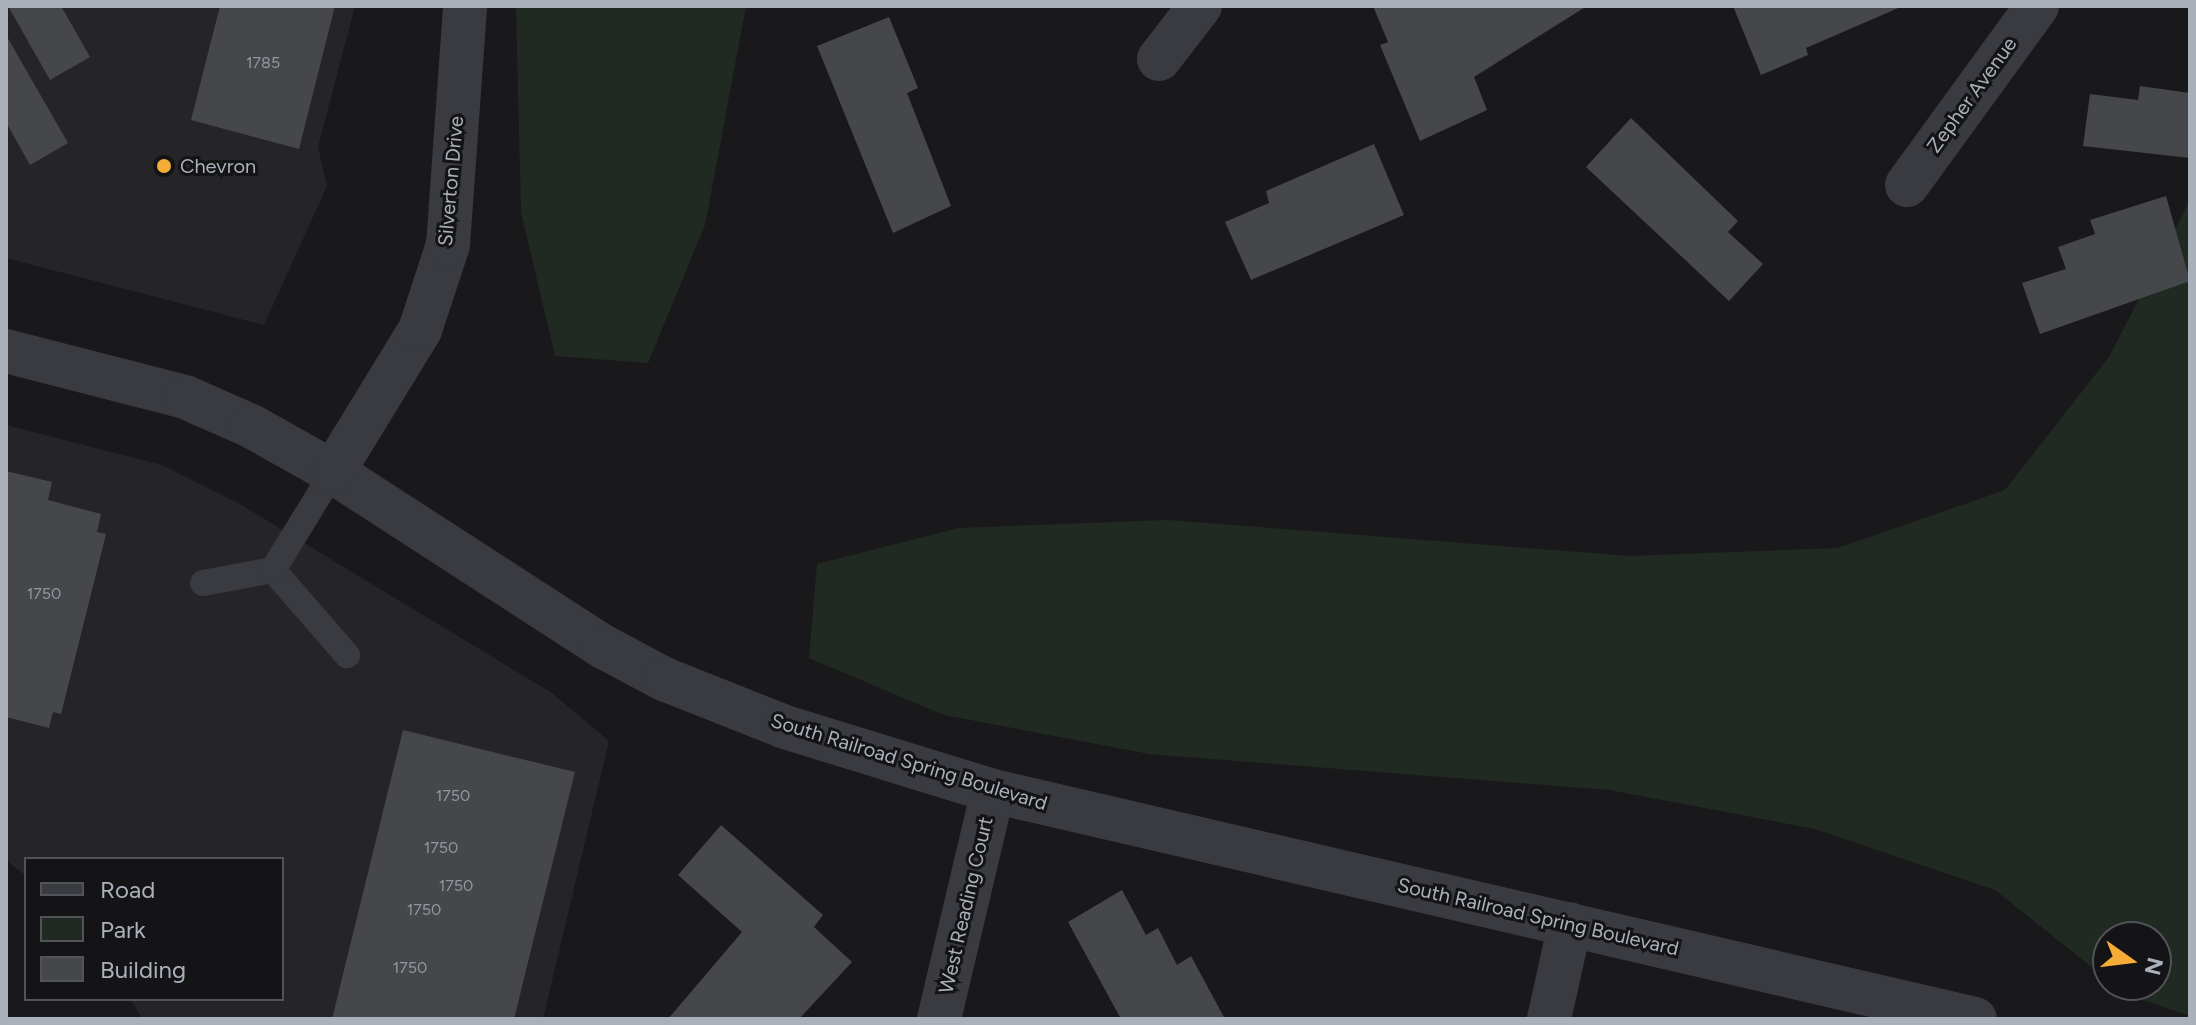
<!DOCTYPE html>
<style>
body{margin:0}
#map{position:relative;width:2196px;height:1025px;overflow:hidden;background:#19191b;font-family:Figtree,sans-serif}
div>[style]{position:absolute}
.built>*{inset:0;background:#252528}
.green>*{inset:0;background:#212a22}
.building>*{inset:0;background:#45474b}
.lane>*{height:26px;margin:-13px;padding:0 13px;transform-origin:13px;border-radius:13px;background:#3a3b41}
.street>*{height:44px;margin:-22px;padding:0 22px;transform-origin:22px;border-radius:22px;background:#3a3b41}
.dots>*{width:22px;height:22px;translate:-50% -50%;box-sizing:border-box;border:4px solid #141416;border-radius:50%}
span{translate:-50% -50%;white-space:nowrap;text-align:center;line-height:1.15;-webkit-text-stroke:6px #141416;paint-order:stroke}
.number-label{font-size:16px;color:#92969f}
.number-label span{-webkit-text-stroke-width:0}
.street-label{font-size:20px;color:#abb1bb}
.poi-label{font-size:20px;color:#abb1bb}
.left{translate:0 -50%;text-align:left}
.frame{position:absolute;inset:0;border:8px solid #abb1bb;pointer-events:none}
.legend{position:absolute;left:24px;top:857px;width:260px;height:144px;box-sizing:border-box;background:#141416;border:2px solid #505358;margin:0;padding:10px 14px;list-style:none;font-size:24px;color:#abb1bb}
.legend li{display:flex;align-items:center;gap:16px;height:40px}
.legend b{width:40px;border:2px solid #505358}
.north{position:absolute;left:2092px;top:921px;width:80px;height:80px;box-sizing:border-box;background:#141416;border:2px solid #505358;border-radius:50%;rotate:104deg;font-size:22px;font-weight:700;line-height:32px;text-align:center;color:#abb1bb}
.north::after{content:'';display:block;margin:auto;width:28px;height:36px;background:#f5ad38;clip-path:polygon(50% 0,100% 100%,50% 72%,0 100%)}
</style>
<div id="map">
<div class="built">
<i style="clip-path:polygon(6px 6px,355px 6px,318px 147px,327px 186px,264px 325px,6px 258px)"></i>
<i style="clip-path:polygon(6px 425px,162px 465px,238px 503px,552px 693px,609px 741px,543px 1019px,142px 1019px,131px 999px,282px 999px,282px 859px,26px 859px,26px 876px,6px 860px)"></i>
</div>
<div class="green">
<i style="clip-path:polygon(516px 6px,746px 6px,705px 225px,648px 363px,555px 356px,521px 212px)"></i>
<i style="clip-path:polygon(2190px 200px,2190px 1016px,2126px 994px,2114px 985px,2156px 985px,2156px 937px,2108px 937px,2108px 980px,1995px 890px,1815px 829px,1609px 790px,1149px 754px,944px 715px,809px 658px,817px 564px,959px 528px,1168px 520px,1629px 556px,1838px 548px,2005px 490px,2109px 357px)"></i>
</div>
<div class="building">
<i style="clip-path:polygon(8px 6px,61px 6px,90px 57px,50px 80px)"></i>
<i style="clip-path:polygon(220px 6px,335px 6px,299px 149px,191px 120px)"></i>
<i style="clip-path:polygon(1373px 6px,1587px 6px,1474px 77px,1487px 110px,1420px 141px,1380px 45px,1388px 42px)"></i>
<i style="clip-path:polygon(1733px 6px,1903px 6px,1806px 48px,1808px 55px,1761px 75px)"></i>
<i style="clip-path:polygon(889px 17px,918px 88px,907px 93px,951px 206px,893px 233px,817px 46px)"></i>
<i style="clip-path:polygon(6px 35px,68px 143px,30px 165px,6px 122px)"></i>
<i style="clip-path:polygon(2140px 86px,2190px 93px,2190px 158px,2083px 146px,2090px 94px,2138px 100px)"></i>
<i style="clip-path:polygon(1631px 118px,1738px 221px,1728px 232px,1763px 264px,1729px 301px,1586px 167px)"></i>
<i style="clip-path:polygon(1374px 144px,1404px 215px,1251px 280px,1225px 222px,1269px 203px,1266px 191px)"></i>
<i style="clip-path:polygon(2166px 196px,2190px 281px,2040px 334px,2022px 283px,2066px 269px,2058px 247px,2095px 234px,2090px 220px)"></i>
<i style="clip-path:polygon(6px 471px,52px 482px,48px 500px,101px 514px,97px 532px,106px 534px,61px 714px,53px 712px,49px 728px,6px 717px)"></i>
<i style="clip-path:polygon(403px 730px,575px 772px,514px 1019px,332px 1019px)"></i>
<i style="clip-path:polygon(721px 825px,823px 915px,814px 927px,852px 962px,799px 1019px,668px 1019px,742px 932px,678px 875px)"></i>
<i style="clip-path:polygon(1122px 890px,1146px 935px,1158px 928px,1177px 965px,1191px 956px,1225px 1019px,1121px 1019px,1068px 922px)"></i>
</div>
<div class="lane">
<i style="left:273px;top:570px;width:113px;rotate:49deg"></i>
<i style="left:203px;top:583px;width:71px;rotate:-10.5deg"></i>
<i style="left:273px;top:570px;width:115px;rotate:-58.5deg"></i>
</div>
<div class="street">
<i style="left:1159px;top:59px;width:67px;rotate:-52.3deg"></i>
<i style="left:1907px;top:185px;width:221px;rotate:-54deg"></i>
<i style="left:6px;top:351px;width:185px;rotate:14.4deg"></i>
<i style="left:185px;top:397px;width:72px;rotate:23.7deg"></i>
<i style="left:251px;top:426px;width:94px;rotate:29.3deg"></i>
<i style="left:333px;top:472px;width:323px;rotate:32.9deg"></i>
<i style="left:604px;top:647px;width:68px;rotate:28.1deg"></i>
<i style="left:664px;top:679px;width:130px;rotate:21.6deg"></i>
<i style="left:785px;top:727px;width:218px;rotate:17.1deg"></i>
<i style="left:993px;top:791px;width:1008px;rotate:13.07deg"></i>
<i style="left:333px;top:472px;width:167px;rotate:-58.5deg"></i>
<i style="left:420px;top:330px;width:89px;rotate:-71.8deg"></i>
<i style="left:448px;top:245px;width:240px;rotate:-85.9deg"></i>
<i style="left:939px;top:1019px;width:234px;rotate:-76.7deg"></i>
<i style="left:1549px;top:1019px;width:97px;rotate:-77.5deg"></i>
</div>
<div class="dots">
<i style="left:164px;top:166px;background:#f5ad38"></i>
</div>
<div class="number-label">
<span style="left:263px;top:63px">1785</span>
<span style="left:44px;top:594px">1750</span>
<span style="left:453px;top:796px">1750</span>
<span style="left:441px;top:848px">1750</span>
<span style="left:456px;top:886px">1750</span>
<span style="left:424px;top:910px">1750</span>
<span style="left:410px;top:968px">1750</span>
</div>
<div class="street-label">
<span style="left:1972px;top:95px;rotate:-54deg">Zepher Avenue</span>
<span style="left:451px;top:181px;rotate:-85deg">Silverton Drive</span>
<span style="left:909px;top:762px;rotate:17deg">South Railroad Spring Boulevard</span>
<span style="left:966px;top:905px;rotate:-77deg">West Reading Court</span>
<span style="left:1538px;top:917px;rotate:13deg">South Railroad Spring Boulevard</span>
</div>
<div class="poi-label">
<span class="left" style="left:180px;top:166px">Chevron</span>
</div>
<div class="frame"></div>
<ul class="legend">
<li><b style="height:10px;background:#3a3b41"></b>Road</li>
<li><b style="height:22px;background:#212a22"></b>Park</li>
<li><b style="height:22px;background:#45474b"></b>Building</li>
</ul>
<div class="north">N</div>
</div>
